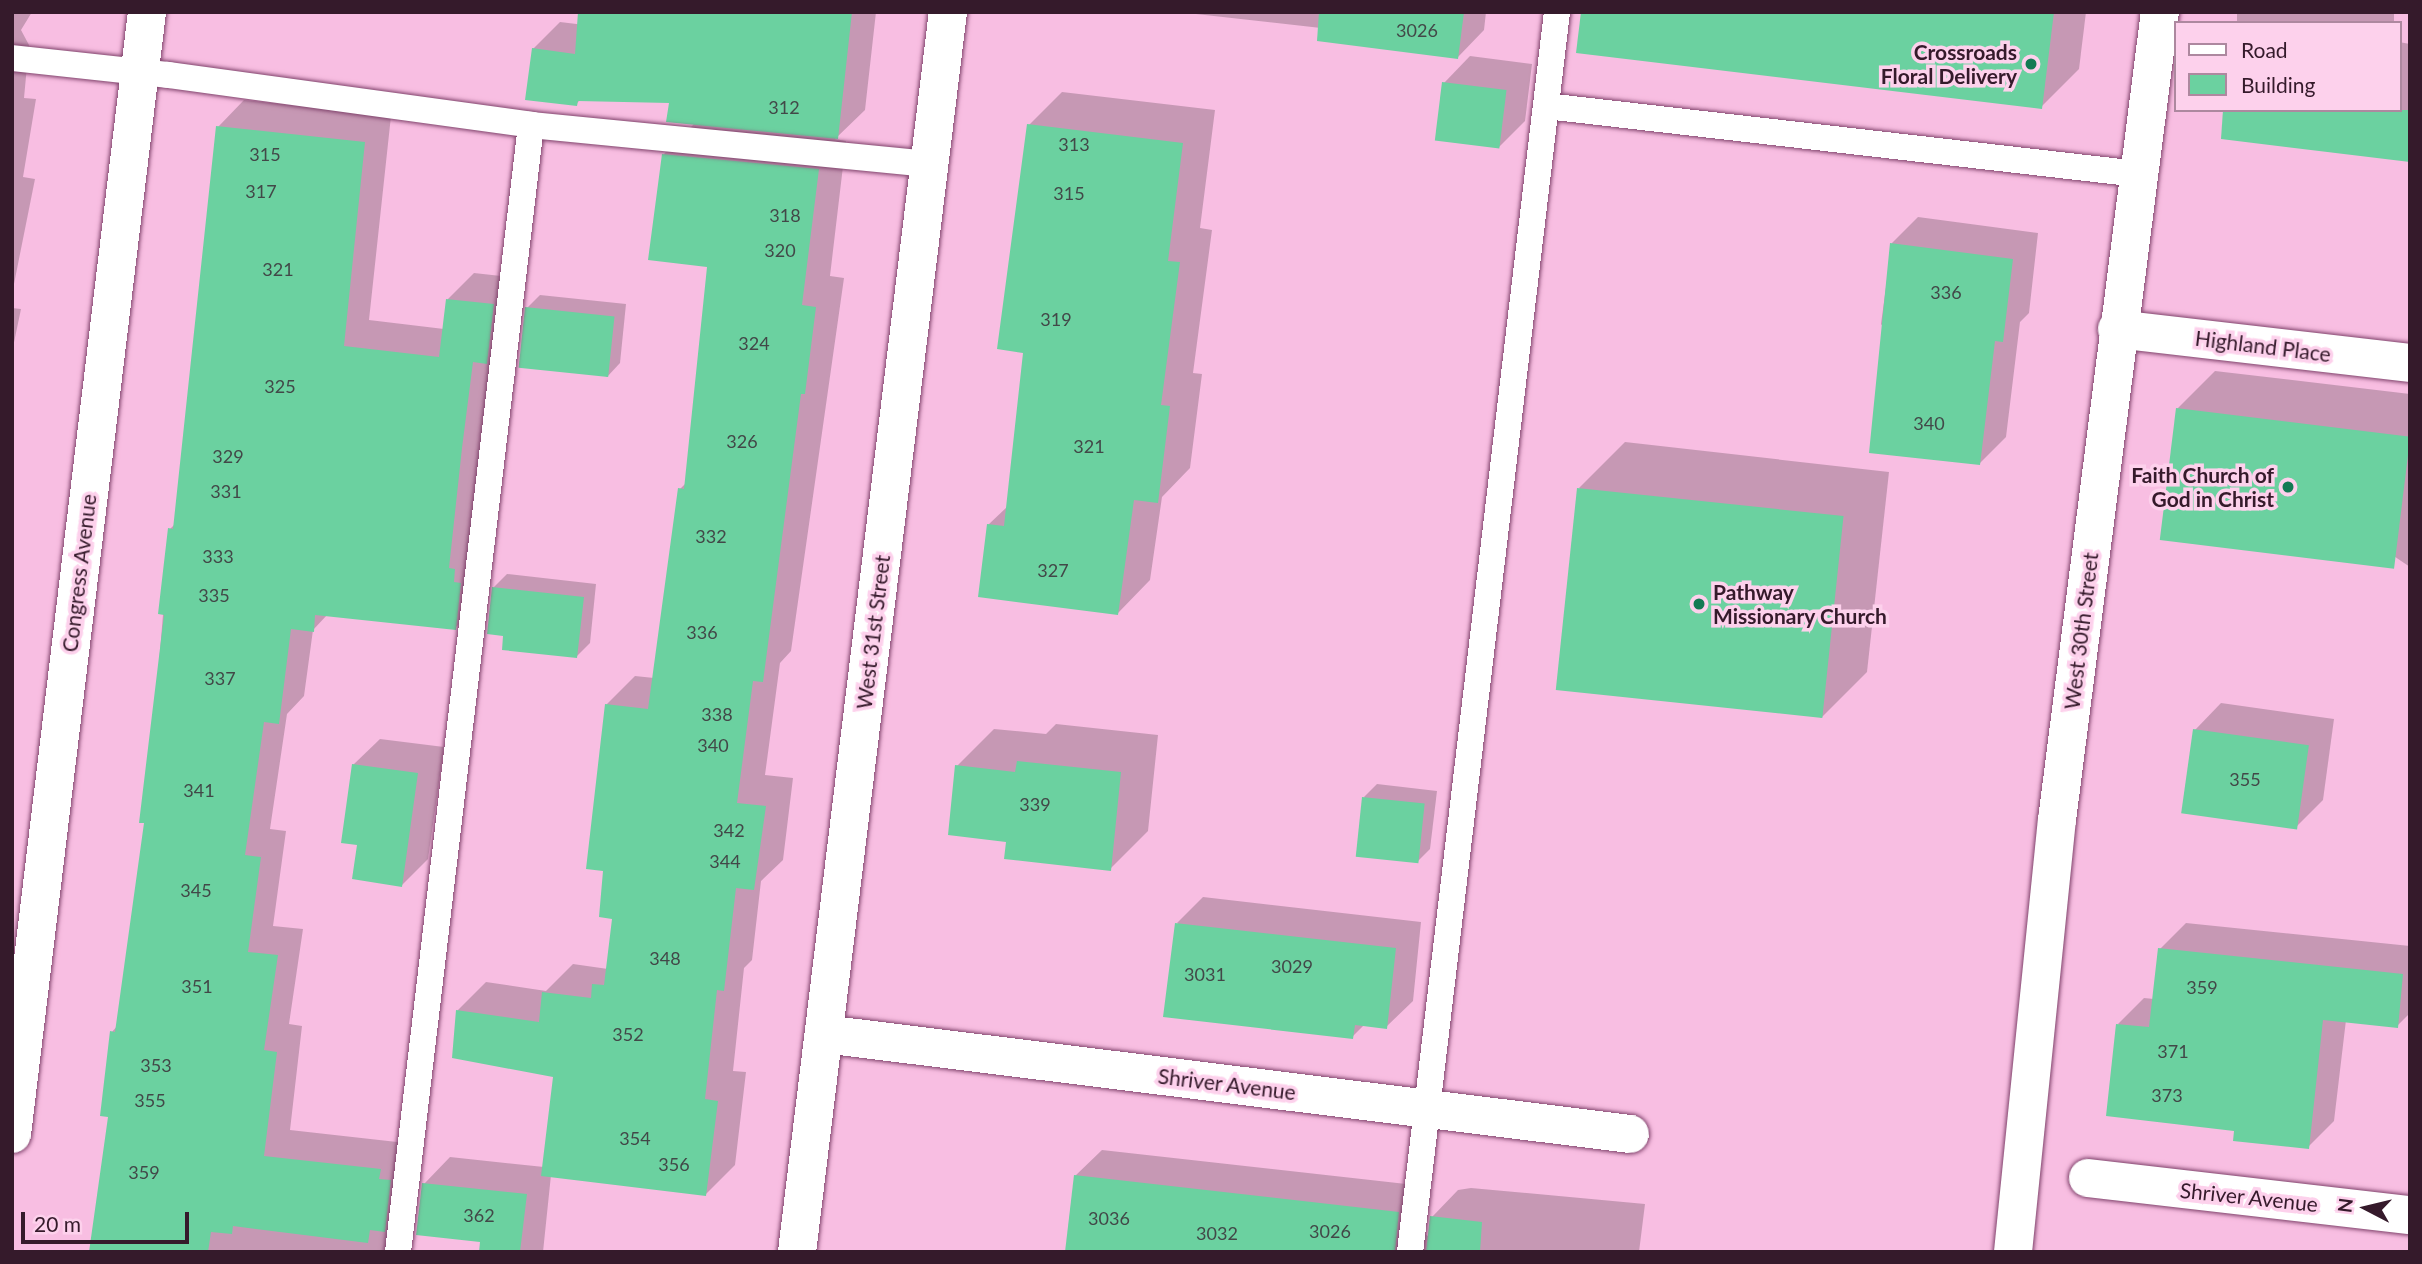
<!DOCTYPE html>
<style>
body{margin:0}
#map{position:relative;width:2422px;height:1264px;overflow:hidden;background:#f8bee2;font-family:Lato,sans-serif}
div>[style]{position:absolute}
.shadow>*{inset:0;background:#0003;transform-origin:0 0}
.building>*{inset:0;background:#6bd1a0;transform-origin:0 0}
.roads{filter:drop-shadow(0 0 2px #80436c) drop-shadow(0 0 2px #80436c)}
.service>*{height:26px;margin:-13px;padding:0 13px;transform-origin:13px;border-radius:13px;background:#fff}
.minor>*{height:38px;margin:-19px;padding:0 19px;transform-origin:19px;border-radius:19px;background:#fff}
.tertiary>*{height:38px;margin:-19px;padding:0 19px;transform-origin:19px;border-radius:19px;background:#fff}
.secondary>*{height:38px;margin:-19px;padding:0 19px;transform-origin:19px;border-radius:19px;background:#fff}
.dots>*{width:19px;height:19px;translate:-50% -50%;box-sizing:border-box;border:4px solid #fdd1ec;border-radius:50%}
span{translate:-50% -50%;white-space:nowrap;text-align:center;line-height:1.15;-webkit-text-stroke:7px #fdd1ec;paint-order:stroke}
.number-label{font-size:18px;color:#424848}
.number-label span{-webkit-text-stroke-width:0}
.poi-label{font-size:21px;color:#351a2b;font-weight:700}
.right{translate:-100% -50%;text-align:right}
.left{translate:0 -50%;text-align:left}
.street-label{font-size:21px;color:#351a2b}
.frame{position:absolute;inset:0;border:14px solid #351a2b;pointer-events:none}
.legend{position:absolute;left:2174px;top:21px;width:228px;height:91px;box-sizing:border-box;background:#fdd1ec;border:2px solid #ad889f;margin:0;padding:9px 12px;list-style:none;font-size:21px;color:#351a2b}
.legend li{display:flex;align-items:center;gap:14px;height:35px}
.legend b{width:35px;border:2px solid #ad889f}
.north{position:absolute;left:2331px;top:1173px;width:70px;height:70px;-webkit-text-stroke:5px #fdd1ec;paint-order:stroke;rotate:277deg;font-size:19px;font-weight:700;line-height:28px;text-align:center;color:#351a2b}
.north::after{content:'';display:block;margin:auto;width:24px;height:32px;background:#351a2b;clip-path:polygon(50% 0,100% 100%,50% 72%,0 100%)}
.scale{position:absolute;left:21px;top:1212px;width:168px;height:32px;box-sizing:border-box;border:4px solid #351a2b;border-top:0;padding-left:9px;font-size:21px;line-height:24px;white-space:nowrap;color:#351a2b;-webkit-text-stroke:5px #fdd1ec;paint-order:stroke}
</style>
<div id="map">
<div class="shadow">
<i style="clip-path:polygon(12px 12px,32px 12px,21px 30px,29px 45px,24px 98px,36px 99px,23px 177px,35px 179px,12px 294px)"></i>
<i style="clip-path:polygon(653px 12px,876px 12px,865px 110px,835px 139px,846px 141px,830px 276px,844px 278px,791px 651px,780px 663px,765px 775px,793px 778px,783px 860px,761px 881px,752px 960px,744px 968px,733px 1071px,746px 1072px,735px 1165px,706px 1194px,551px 1175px,543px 1252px,481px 1252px,482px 1240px,424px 1184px,450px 1157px,544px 1167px,555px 1076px,457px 1011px,486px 982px,546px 991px,573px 964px,608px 969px,614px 917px,605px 870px,606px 705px,635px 676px,654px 678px,680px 489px,686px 483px,709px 266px,664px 154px,695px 123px,671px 102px,581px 99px,576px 104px,533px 49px,560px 22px,651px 33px)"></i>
<i style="clip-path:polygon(1178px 12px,1486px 12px,1484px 30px,1458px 57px,1374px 34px)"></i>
<i style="clip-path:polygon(1583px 12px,2086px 12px,2079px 69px,2041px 107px)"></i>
<i style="left:2237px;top:12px;width:157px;height:11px"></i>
<i style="clip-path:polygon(2399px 42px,2410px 44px,2410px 161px,2399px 110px)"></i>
<i style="clip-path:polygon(1470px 56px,1532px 64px,1525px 121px,1499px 147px,1444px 83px)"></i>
<i style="clip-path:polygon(1062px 92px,1215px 110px,1200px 228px,1212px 230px,1193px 373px,1202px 374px,1190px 468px,1162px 497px,1150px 580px,1118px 613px,988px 525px,1008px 506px,1025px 351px,1029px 125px)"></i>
<i style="clip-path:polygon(244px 100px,391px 116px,369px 320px,444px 329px,448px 299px,474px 273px,519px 278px,481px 602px,455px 628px,328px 614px,313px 630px,304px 696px,287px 714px,270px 829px,286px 831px,273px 926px,303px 929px,289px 1024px,302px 1026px,290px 1130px,406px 1143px,395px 1252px,92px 1252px,110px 1115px,112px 1032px,118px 1025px,146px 822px,170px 529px,175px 524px,218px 127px)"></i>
<i style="clip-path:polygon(1918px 217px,2038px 233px,2029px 313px,2020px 322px,2006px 437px,1979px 464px,1881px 324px,1892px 243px)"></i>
<i style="clip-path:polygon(540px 295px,626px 304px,620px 363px,607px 377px,527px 308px)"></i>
<i style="clip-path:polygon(12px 308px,21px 309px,12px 352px)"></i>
<i style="clip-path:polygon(2215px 371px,2410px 394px,2410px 567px,2177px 409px)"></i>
<i style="clip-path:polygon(1625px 442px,1889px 472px,1867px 672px,1821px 718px,1579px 488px)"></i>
<i style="clip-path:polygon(507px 574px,596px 584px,590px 643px,577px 656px,505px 634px,494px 587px)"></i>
<i style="clip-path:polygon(2221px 703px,2334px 719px,2323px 800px,2297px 826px,2195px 730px)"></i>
<i style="clip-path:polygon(1056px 724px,1158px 735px,1148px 831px,1110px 869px,957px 766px,994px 729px,1046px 734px)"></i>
<i style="clip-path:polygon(380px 739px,444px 747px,428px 859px,402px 885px,359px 844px,353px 765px)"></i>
<i style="clip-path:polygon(1377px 784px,1437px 791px,1430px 849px,1417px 862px,1364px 797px)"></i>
<i style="clip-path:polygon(1203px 897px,1421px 922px,1413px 1001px,1386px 1027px,1365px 1024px,1352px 1037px,1177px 923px)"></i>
<i style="clip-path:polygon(2186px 923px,2410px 946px,2410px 1013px,2397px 1026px,2346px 1020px,2334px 1121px,2308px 1147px,2236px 1130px,2118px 1024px,2144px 998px,2154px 999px,2160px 949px)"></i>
<i style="clip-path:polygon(1102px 1150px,1424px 1186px,1421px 1231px,1429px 1237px,1432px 1217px,1458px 1190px,1471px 1188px,1645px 1204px,1639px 1252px,1067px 1252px,1075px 1176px)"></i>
</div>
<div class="building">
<i style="clip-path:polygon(578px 12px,852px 12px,838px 139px,666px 122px,669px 103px,578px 101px,577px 106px,525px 100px,532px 48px,575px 54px)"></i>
<i style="clip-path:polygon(1319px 12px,1464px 12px,1458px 59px,1317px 41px)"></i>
<i style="clip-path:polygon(1581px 12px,2054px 12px,2042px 109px,1576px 53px)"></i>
<i style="left:1442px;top:82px;width:65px;height:59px;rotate:7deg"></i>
<i style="clip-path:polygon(2223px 110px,2410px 110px,2410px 162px,2221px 139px)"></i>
<i style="clip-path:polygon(1027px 124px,1183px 143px,1168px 261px,1180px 262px,1161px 405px,1170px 406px,1158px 503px,1134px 500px,1118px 615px,978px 597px,987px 524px,1004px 526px,1023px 353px,997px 349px)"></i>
<i style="clip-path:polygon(216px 126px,365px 142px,344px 346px,439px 357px,446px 299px,494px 304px,487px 364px,473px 362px,462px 448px,449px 568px,455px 569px,454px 582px,461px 583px,456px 630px,315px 615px,314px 632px,291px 629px,279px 724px,264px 722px,245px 855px,261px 857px,248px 952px,278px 955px,264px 1050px,277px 1052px,264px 1156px,381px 1169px,379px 1179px,391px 1180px,385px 1232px,370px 1230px,368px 1243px,233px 1226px,232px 1234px,211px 1232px,208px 1252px,89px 1252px,108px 1117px,100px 1116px,110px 1031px,115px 1032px,144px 823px,139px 823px,164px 615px,158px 614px,168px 528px,173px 529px)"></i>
<i style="clip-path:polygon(662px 154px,819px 169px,802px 305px,816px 307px,805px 394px,801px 394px,763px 682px,753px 681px,737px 803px,766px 806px,754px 890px,736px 888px,724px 991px,717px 990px,705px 1099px,718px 1101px,706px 1196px,541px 1176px,553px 1077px,452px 1058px,456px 1010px,539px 1022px,542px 992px,591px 998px,592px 984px,604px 985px,612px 919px,599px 917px,603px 871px,586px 869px,605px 704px,648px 709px,678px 488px,684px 489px,707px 267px,648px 260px)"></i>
<i style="clip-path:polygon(1890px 243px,2013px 259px,2003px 342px,1995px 341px,1980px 465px,1869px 453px)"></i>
<i style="left:525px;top:307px;width:90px;height:61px;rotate:6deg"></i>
<i style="left:2176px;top:408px;width:236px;height:133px;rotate:7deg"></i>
<i style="left:1577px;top:488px;width:268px;height:203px;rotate:6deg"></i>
<i style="clip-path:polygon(492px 587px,584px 597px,577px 658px,502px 650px,503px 636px,487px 634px)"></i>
<i style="left:2193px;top:729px;width:117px;height:85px;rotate:8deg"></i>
<i style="clip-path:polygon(1017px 761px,1121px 772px,1111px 871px,1004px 859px,1006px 842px,948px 835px,955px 765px,1015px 772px)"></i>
<i style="clip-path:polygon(352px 764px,418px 773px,402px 887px,352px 879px,357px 845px,341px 843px)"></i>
<i style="left:1362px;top:797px;width:63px;height:60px;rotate:6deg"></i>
<i style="clip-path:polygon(1175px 923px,1396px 948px,1387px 1029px,1355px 1025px,1353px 1039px,1163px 1017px)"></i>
<i style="clip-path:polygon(2158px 948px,2403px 974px,2398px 1028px,2323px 1020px,2309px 1149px,2233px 1141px,2234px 1131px,2106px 1116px,2116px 1024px,2149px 1027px)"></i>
<i style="clip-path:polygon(1074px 1175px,1399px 1212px,1395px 1252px,1065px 1252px)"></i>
<i style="clip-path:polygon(422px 1183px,527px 1194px,520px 1252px,479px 1252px,480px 1242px,416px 1235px)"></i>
<i style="clip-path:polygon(1430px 1216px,1482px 1222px,1480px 1252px,1426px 1252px)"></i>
</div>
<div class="roads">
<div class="service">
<i style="left:12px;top:58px;width:157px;rotate:6.2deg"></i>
<i style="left:168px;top:75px;width:366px;rotate:7.8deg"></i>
<i style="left:531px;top:125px;width:402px;rotate:5.6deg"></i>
<i style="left:1546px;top:106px;width:596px;rotate:6.55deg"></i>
<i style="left:398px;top:1252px;width:1135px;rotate:-83.27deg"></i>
<i style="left:1410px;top:1252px;width:1249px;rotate:-83.24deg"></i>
</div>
<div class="minor">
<i style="left:824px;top:1034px;width:812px;rotate:7.07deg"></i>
<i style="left:12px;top:1134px;width:1130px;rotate:-83.14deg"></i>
<i style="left:2088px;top:1178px;width:324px;rotate:6.6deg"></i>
<i style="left:797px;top:1252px;width:1249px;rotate:-83.06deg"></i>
</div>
<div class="tertiary">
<i style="left:2117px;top:329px;width:295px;rotate:6.6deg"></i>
</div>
<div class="secondary">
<i style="left:2013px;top:1252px;width:434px;rotate:-84.2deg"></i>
<i style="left:2057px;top:820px;width:815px;rotate:-82.74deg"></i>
</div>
</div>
<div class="dots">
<i style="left:2031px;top:64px;background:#137a53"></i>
<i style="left:2288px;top:487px;background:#137a53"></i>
<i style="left:1699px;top:604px;background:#137a53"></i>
</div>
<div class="number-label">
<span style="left:1417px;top:30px">3026</span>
<span style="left:784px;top:107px">312</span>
<span style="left:1074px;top:144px">313</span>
<span style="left:265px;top:154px">315</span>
<span style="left:261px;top:191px">317</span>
<span style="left:1069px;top:193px">315</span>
<span style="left:785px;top:215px">318</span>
<span style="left:780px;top:250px">320</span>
<span style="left:278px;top:269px">321</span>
<span style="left:1946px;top:292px">336</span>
<span style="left:1056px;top:319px">319</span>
<span style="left:754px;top:343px">324</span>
<span style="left:280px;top:386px">325</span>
<span style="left:1929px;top:423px">340</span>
<span style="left:742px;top:441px">326</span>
<span style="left:1089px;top:446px">321</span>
<span style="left:228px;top:456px">329</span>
<span style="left:226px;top:491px">331</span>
<span style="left:711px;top:536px">332</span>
<span style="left:218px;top:556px">333</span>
<span style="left:1053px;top:570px">327</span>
<span style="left:214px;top:595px">335</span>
<span style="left:702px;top:632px">336</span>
<span style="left:220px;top:678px">337</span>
<span style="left:717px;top:714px">338</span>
<span style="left:713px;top:745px">340</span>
<span style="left:2245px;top:779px">355</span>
<span style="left:199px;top:790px">341</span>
<span style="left:1035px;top:804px">339</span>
<span style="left:729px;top:830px">342</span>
<span style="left:725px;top:861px">344</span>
<span style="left:196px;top:890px">345</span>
<span style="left:665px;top:958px">348</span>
<span style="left:1292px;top:966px">3029</span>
<span style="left:1205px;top:974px">3031</span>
<span style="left:197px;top:986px">351</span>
<span style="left:2202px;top:987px">359</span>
<span style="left:628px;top:1034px">352</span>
<span style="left:2173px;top:1051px">371</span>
<span style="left:156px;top:1065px">353</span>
<span style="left:2167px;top:1095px">373</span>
<span style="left:150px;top:1100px">355</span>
<span style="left:635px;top:1138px">354</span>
<span style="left:674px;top:1164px">356</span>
<span style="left:144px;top:1172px">359</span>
<span style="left:479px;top:1215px">362</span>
<span style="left:1109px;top:1218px">3036</span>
<span style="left:1330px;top:1231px">3026</span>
<span style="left:1217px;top:1233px">3032</span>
</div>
<div class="poi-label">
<span class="right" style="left:2017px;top:64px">Crossroads<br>Floral Delivery</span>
<span class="right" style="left:2274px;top:487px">Faith Church of<br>God in Christ</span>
<span class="left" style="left:1713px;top:604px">Pathway<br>Missionary Church</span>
</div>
<div class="street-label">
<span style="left:2263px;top:346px;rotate:7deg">Highland Place</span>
<span style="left:79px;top:573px;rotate:-83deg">Congress Avenue</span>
<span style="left:2081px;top:631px;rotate:-83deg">West 30th Street</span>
<span style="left:873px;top:632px;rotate:-83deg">West 31st Street</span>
<span style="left:1227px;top:1084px;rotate:7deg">Shriver Avenue</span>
<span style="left:2249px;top:1197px;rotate:6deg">Shriver Avenue</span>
</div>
<div class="frame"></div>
<ul class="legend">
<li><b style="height:9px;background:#fff"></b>Road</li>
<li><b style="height:19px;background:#6bd1a0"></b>Building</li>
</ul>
<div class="north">N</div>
<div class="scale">20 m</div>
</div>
